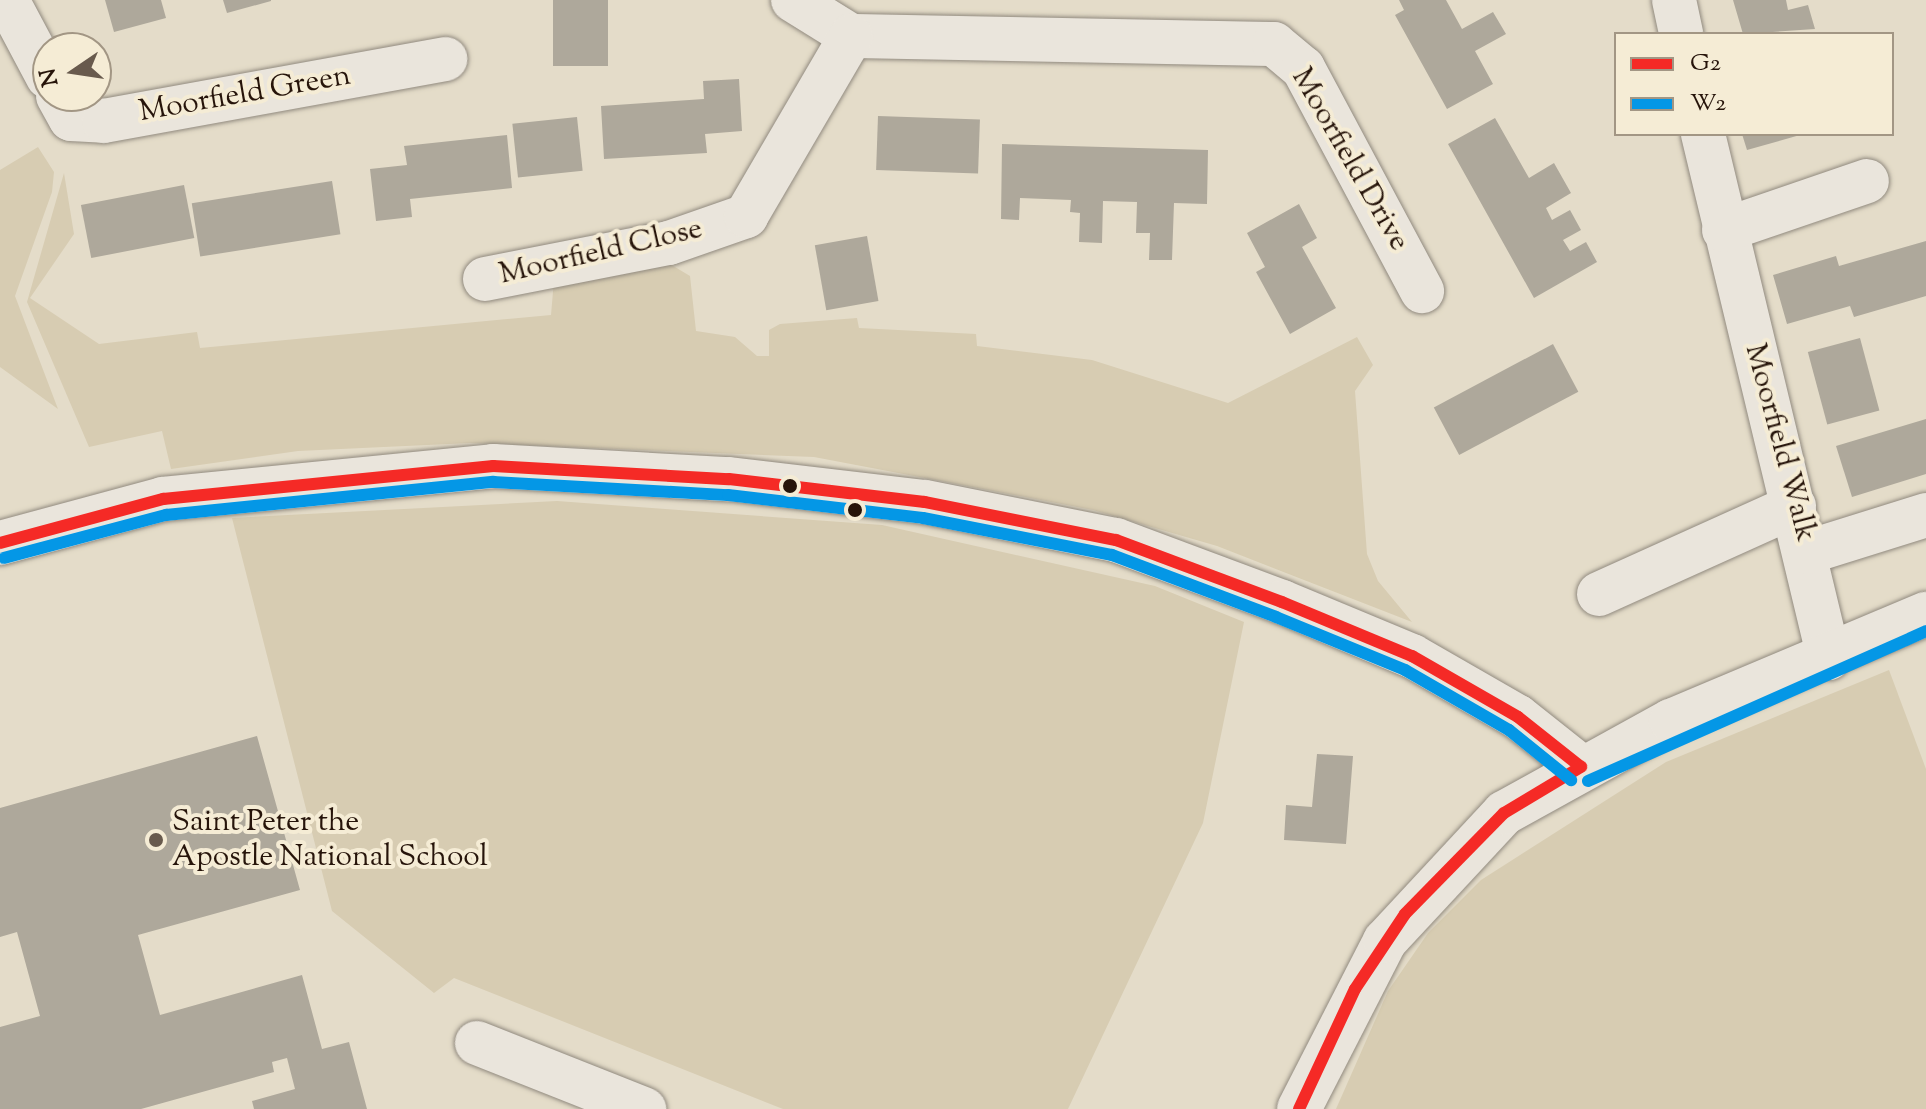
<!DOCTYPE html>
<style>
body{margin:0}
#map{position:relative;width:1926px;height:1109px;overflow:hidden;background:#e4dcc9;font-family:"Sorts Mill Goudy",serif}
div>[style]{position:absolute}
.green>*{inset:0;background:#d7ccb2}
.building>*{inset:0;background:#aea89b;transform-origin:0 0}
.roads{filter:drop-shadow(0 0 2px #918a7f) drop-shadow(0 0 2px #918a7f)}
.minor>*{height:44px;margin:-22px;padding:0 22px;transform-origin:22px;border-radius:22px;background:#eae5dc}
.bus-1>*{height:12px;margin:-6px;padding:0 6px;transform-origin:6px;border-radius:6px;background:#f52a26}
.bus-2>*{height:12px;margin:-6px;padding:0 6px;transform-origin:6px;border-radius:6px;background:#0497e6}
.dots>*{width:22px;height:22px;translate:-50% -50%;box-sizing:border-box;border:4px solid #f5ecd5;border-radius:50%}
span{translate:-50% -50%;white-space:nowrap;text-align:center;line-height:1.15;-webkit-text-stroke:8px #f5ecd5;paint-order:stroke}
.street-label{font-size:30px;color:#26140a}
.poi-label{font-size:30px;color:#26140a}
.left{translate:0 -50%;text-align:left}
.legend{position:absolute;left:1614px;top:32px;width:280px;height:104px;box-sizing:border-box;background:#f5ecd5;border:2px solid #a29684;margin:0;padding:10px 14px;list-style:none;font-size:24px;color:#26140a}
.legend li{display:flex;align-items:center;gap:16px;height:40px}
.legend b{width:40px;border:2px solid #a29684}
.north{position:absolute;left:32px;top:32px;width:80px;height:80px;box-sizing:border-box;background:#f5ecd5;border:2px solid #a29684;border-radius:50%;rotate:257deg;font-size:22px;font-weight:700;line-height:32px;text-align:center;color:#26140a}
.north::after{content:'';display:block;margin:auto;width:28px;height:36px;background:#685a4d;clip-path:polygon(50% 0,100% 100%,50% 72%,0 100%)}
</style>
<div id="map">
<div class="green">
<i style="clip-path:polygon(38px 147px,54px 172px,52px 192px,15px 296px,58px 409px,0 367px,0 170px)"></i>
<i style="clip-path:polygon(64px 173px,74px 234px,30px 298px,99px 344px,197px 332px,200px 348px,551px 315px,554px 280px,670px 264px,690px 276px,696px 331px,735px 337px,757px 356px,769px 356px,769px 330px,780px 324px,857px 318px,859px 328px,976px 334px,977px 346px,1092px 360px,1228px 403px,1357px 337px,1373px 365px,1355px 391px,1367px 554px,1378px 581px,1412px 622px,1217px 546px,1093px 510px,814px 457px,470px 443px,298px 451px,171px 469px,162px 431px,89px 447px,27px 302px)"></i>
<i style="clip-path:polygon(557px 501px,882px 525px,1155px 586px,1244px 622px,1203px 823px,1068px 1109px,783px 1109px,454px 978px,434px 993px,332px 911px,232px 518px)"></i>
<i style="clip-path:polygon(1889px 670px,1926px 769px,1926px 1109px,1336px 1109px,1388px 991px,1428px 933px,1481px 880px,1666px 762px)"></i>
</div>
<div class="building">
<i style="clip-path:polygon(105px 0,161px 0,166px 18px,114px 32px)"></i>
<i style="clip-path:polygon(223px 0,271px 0,271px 1px,227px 13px)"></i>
<i style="left:553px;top:0;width:55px;height:66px"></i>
<i style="clip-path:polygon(1399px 0,1446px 0,1462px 29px,1493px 12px,1506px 34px,1475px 51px,1493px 84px,1447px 109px,1395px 15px,1404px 10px)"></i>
<i style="clip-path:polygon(1733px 0,1786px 0,1788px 10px,1808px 5px,1815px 29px,1743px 34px)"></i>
<i style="clip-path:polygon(739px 79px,742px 131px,705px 134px,707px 153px,604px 159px,601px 106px,704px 99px,703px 81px)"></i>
<i style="left:878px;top:116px;width:102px;height:54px;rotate:2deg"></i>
<i style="left:577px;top:117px;width:54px;height:65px;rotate:84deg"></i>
<i style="clip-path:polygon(1495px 118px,1529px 178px,1554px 163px,1571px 193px,1546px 208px,1552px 220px,1570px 210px,1581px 230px,1563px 240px,1570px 251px,1586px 242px,1597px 262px,1534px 298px,1448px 144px)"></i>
<i style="clip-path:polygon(1742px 134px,1800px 134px,1800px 135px,1747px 150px)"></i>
<i style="clip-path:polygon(507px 135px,512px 188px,410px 199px,412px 217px,376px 221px,370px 169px,407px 165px,404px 146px)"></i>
<i style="clip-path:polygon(1002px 144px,1208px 150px,1207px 204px,1174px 203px,1172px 260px,1149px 260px,1150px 233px,1136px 233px,1137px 202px,1103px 201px,1102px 243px,1079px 242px,1080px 213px,1070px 212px,1071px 200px,1020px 198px,1019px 220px,1001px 219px)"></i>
<i style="left:332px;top:181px;width:54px;height:142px;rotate:81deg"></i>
<i style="left:184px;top:185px;width:54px;height:105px;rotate:79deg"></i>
<i style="clip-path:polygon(1299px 204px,1317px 238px,1302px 247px,1336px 308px,1290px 334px,1256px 272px,1265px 267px,1247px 233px)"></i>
<i style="left:867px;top:236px;width:66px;height:53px;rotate:80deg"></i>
<i style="clip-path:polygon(1926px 241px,1926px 296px,1854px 317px,1850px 306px,1787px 324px,1773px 275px,1836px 256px,1839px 266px)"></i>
<i style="left:1860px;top:338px;width:75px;height:54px;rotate:75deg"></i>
<i style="left:1553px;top:344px;width:54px;height:135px;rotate:62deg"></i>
<i style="clip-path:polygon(1926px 419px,1926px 474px,1852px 497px,1836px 446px)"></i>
<i style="clip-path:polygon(257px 736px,300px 890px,138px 935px,160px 1015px,302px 975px,322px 1049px,349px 1042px,367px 1109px,254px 1109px,252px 1101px,295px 1089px,287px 1058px,272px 1062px,274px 1072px,141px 1109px,0 1109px,0 1027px,40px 1016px,17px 932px,0 937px,0 808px)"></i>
<i style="clip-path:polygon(1317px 754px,1353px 756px,1346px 844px,1284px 840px,1286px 805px,1312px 807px)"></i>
</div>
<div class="roads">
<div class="minor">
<i style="left:7px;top:0;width:87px;rotate:62deg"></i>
<i style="left:793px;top:0;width:68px;rotate:31.8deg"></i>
<i style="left:851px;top:36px;width:423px;rotate:1.1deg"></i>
<i style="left:1274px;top:44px;width:38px;rotate:40deg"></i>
<i style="left:1303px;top:68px;width:253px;rotate:61.9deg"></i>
<i style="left:1674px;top:0;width:35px;rotate:78deg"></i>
<i style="left:58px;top:96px;width:26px;rotate:61deg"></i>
<i style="left:71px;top:119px;width:33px;rotate:3deg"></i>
<i style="left:104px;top:121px;width:347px;rotate:-10.3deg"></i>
<i style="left:1703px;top:134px;width:539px;rotate:76.48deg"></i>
<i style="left:1724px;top:230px;width:151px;rotate:-18.9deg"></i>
<i style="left:485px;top:279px;width:187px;rotate:-11.1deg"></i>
<i style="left:669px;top:243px;width:82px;rotate:-19.3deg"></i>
<i style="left:746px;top:216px;width:208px;rotate:-59.7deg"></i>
<i style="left:0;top:543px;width:169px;rotate:-15.1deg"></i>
<i style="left:163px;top:499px;width:332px;rotate:-5.7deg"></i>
<i style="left:493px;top:466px;width:236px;rotate:3.2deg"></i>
<i style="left:729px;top:479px;width:197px;rotate:6.7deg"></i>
<i style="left:925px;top:502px;width:195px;rotate:11.3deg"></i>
<i style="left:1116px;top:540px;width:177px;rotate:20.5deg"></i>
<i style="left:1282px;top:602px;width:141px;rotate:22.6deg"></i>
<i style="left:1412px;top:656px;width:122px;rotate:29.9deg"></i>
<i style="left:1518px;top:717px;width:80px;rotate:38.4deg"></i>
<i style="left:1808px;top:552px;width:124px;rotate:-17.4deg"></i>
<i style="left:1599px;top:594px;width:214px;rotate:-24.3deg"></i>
<i style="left:477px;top:1043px;width:180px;rotate:21.6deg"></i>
<i style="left:1299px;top:1109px;width:189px;rotate:-62.9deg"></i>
<i style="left:1385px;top:941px;width:175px;rotate:-47.1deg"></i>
<i style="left:1504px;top:813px;width:191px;rotate:-28.9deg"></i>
<i style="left:1671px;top:721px;width:277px;rotate:-22.8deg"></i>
</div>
</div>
<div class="bus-1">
<i style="left:0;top:543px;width:169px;rotate:-15.1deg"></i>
<i style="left:163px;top:499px;width:332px;rotate:-5.7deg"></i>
<i style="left:493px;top:466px;width:236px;rotate:3.2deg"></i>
<i style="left:729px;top:479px;width:197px;rotate:6.7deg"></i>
<i style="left:925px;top:502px;width:195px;rotate:11.3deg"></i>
<i style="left:1116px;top:540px;width:177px;rotate:20.5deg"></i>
<i style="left:1282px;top:602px;width:141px;rotate:22.6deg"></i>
<i style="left:1412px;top:656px;width:122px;rotate:29.9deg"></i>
<i style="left:1518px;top:717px;width:80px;rotate:38.4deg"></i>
<i style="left:1299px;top:1109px;width:132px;rotate:-65deg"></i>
<i style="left:1355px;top:989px;width:90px;rotate:-56.3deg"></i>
<i style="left:1405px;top:914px;width:141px;rotate:-45.6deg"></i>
<i style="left:1504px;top:813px;width:90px;rotate:-30.9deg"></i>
</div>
<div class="bus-2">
<i style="left:4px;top:558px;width:168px;rotate:-14.9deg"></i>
<i style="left:166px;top:515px;width:329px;rotate:-5.8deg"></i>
<i style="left:493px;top:482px;width:235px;rotate:3.2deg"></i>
<i style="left:728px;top:495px;width:196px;rotate:6.7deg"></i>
<i style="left:923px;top:518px;width:193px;rotate:11.1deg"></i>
<i style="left:1112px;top:555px;width:175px;rotate:20.7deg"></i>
<i style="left:1276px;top:617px;width:139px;rotate:22.3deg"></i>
<i style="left:1405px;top:670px;width:120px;rotate:30deg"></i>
<i style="left:1509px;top:730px;width:80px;rotate:38.9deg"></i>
<i style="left:1588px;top:781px;width:370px;rotate:-23.9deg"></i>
</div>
<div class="dots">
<i style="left:790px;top:486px;background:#26140a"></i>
<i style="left:855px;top:510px;background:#26140a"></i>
<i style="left:156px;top:840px;background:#685a4d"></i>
</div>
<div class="street-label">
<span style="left:245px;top:95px;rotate:-10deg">Moorfield Green</span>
<span style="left:1349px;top:160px;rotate:60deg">Moorfield Drive</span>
<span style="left:601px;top:253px;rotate:-13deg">Moorfield Close</span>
<span style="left:1779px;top:443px;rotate:75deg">Moorfield Walk</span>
</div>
<div class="poi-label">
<span class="left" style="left:172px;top:840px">Saint Peter the<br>Apostle National School</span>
</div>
<ul class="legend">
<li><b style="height:10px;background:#f52a26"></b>G2</li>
<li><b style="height:10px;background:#0497e6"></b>W2</li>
</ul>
<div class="north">N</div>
</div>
